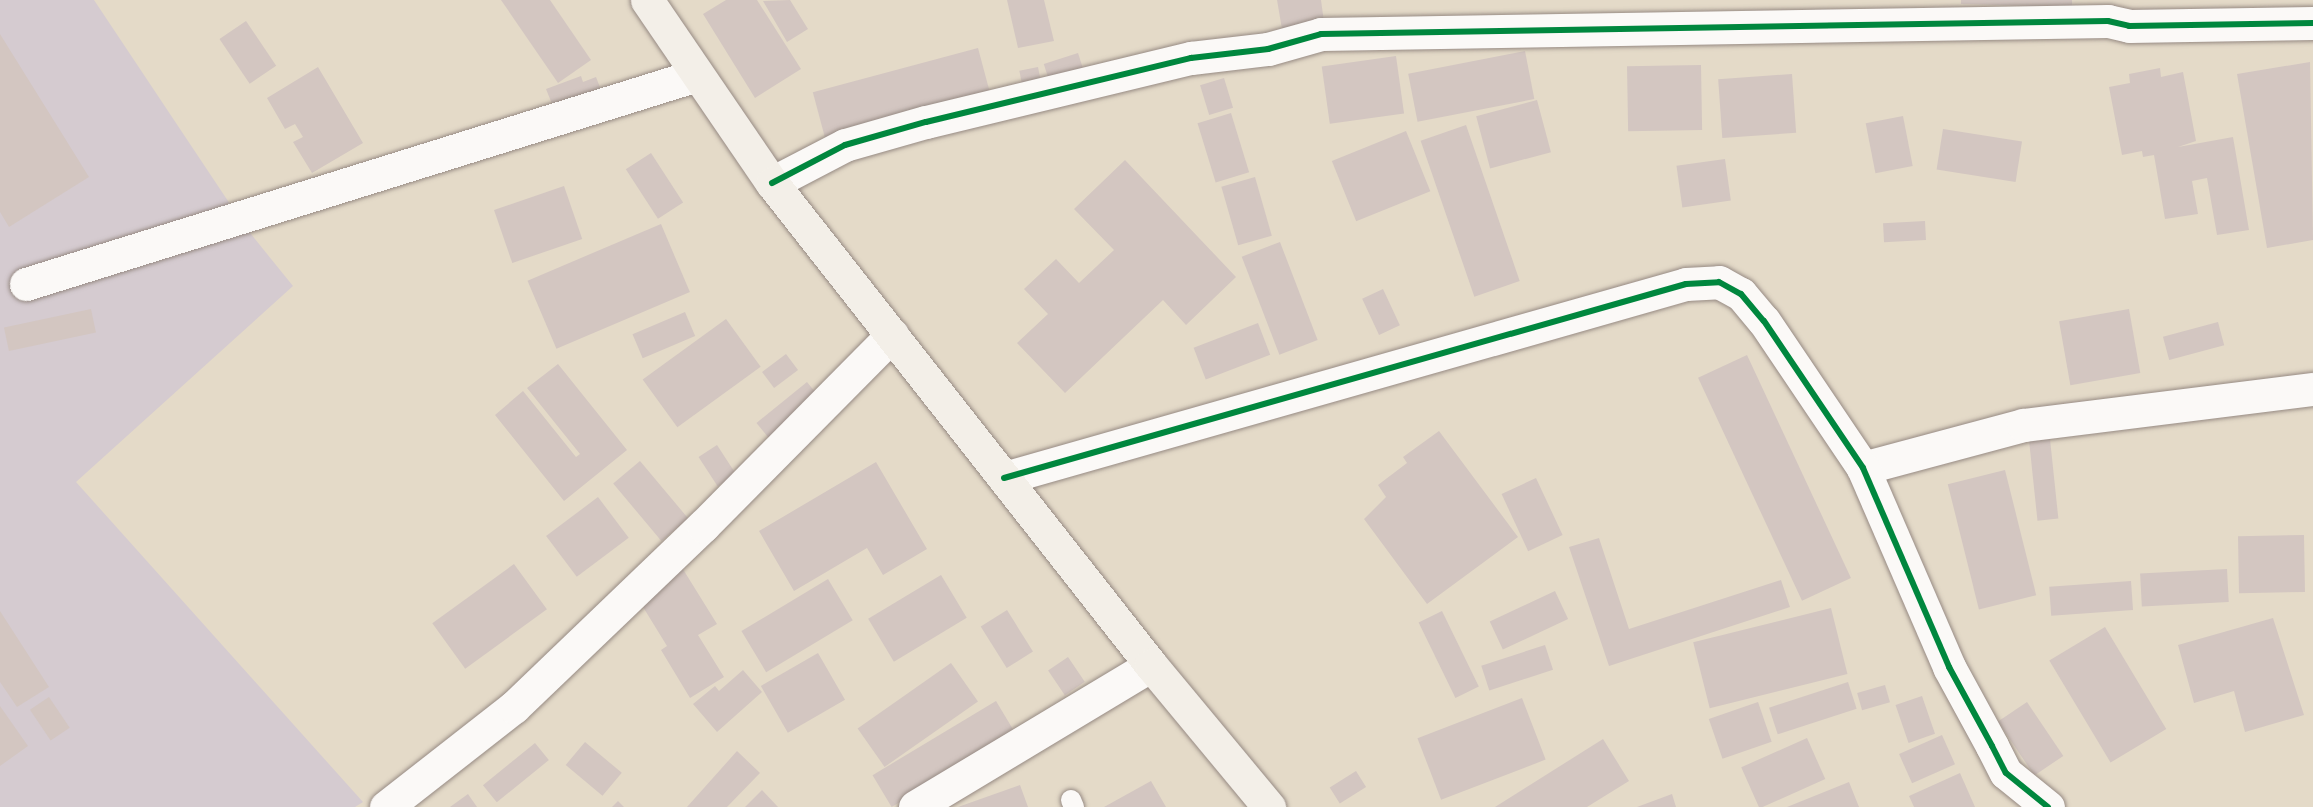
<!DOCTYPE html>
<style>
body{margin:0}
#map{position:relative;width:2313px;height:807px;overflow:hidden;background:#e4dac8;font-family:"Sorts Mill Goudy",serif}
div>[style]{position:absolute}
.industrial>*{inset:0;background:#d5cbd0}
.building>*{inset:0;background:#d3c6c1;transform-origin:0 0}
.roads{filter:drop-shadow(0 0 2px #968a83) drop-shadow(0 0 2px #968a83)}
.lane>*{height:20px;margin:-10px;padding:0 10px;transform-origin:10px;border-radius:10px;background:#fbf9f7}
.street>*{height:33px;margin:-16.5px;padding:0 16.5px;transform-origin:16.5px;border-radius:16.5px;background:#fbf9f7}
.secondary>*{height:33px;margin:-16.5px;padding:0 16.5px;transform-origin:16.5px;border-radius:16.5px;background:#f3efe8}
.cycleway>*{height:6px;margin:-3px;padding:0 3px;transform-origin:3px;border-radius:3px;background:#00873e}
span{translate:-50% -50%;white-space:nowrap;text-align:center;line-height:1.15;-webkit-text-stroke:4.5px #fff;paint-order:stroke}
</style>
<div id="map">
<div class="industrial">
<i style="clip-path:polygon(0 0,94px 0,246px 228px,293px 286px,76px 482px,363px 802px,355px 807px,0 807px)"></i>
</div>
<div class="building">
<i style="clip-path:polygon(501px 0,550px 0,591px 60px,558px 83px)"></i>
<i style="clip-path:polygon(726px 0,757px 0,801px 69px,755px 98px,703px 14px)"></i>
<i style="clip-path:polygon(790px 0,808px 29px,787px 42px,763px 1px)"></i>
<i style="clip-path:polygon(1007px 0,1044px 0,1054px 41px,1018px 48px)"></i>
<i style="clip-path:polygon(1277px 0,1321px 0,1324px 22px,1282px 29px)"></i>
<i style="clip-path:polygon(1961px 0,2072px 0,2072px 7px,1961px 4px)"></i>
<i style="left:246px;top:21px;width:54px;height:32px;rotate:56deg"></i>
<i style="clip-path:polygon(0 34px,89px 177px,9px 227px,0 212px)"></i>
<i style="left:978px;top:48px;width:54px;height:171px;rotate:75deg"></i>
<i style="left:1525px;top:51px;width:49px;height:119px;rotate:79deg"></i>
<i style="left:1078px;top:53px;width:22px;height:36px;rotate:72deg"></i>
<i style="left:1396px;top:56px;width:58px;height:75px;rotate:82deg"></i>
<i style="clip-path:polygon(2310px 62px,2313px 240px,2267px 248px,2237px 74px)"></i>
<i style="left:1701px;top:65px;width:65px;height:74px;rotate:89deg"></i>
<i style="clip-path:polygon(318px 67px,363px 143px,312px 173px,293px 142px,303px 137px,295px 124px,285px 129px,267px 98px)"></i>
<i style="left:1038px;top:67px;width:20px;height:19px;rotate:79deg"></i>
<i style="clip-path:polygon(2160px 68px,2161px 77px,2183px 72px,2196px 141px,2178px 147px,2233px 137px,2249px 230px,2217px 235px,2207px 178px,2192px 181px,2198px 214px,2165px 219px,2154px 155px,2143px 157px,2142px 151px,2122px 155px,2109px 87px,2130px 83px,2129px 74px)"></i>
<i style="left:1792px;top:74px;width:59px;height:74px;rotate:86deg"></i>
<i style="clip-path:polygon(581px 76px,583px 82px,596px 77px,603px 95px,556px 114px,546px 89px)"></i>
<i style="left:1224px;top:78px;width:31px;height:25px;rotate:73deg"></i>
<i style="left:1537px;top:100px;width:54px;height:63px;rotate:75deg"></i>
<i style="left:1231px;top:113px;width:62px;height:35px;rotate:73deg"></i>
<i style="left:1903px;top:116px;width:51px;height:38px;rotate:79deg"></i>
<i style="left:1466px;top:125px;width:165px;height:48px;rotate:71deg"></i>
<i style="left:1943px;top:129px;width:80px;height:41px;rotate:9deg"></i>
<i style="left:1406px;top:131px;width:65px;height:80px;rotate:68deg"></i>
<i style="left:651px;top:153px;width:59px;height:30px;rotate:57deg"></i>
<i style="left:1725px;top:159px;width:42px;height:49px;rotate:82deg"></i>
<i style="clip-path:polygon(1125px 160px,1236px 277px,1186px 325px,1163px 300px,1065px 393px,1017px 343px,1048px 314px,1024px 289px,1056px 259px,1079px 283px,1114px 250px,1074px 209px)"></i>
<i style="left:1255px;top:177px;width:61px;height:35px;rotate:74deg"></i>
<i style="left:564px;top:186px;width:56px;height:74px;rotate:71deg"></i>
<i style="left:1925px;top:221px;width:19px;height:42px;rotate:87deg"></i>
<i style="left:661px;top:224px;width:74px;height:145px;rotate:67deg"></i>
<i style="left:1280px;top:242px;width:105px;height:41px;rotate:69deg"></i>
<i style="left:1383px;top:289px;width:40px;height:23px;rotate:65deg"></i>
<i style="left:91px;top:309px;width:24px;height:89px;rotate:78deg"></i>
<i style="left:2129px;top:309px;width:65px;height:71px;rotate:80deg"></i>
<i style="left:685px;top:312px;width:26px;height:57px;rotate:67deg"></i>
<i style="left:726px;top:319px;width:59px;height:103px;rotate:54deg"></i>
<i style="left:2218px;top:322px;width:24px;height:57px;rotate:75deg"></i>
<i style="left:1258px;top:323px;width:34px;height:69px;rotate:69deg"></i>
<i style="left:786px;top:354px;width:20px;height:30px;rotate:53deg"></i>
<i style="left:1747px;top:355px;width:246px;height:54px;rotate:65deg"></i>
<i style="clip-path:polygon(558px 364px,627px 450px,564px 501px,495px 415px,523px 391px,576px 457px,580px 454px,527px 388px)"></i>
<i style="left:807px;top:382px;width:26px;height:65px;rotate:51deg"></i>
<i style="clip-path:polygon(1439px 431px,1518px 537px,1427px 604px,1364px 519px,1386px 497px,1378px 485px,1407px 463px,1403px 457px)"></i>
<i style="left:2050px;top:439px;width:80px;height:21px;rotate:84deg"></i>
<i style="left:717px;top:445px;width:35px;height:22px;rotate:57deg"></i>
<i style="left:640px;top:461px;width:75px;height:35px;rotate:50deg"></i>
<i style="clip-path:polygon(876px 462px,927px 549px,883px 575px,867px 548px,794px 591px,759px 531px)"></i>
<i style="left:2005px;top:470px;width:129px;height:59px;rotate:76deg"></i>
<i style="left:1536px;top:478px;width:63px;height:38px;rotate:65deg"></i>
<i style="left:598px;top:497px;width:51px;height:65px;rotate:53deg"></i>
<i style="left:2304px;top:535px;width:57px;height:66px;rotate:89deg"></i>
<i style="clip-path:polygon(1599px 538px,1629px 629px,1781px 580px,1790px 607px,1609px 666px,1569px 547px)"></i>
<i style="left:514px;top:564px;width:56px;height:101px;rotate:54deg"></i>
<i style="clip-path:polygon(681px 566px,717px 624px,698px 635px,724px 677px,690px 698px,661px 650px,667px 646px,635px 594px)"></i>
<i style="left:2227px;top:569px;width:33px;height:87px;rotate:87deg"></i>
<i style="left:941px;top:575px;width:50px;height:85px;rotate:59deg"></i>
<i style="left:828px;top:579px;width:48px;height:101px;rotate:59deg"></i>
<i style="left:2131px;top:581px;width:29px;height:82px;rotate:86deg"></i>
<i style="left:1555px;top:591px;width:31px;height:72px;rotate:65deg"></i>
<i style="left:1831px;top:608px;width:68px;height:142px;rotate:76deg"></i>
<i style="left:1007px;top:610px;width:49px;height:31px;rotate:58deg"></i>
<i style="clip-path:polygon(0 611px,49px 687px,17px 707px,0 682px)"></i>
<i style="left:1442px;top:611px;width:84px;height:26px;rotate:64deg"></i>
<i style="clip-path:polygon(2273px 618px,2304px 715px,2245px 732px,2234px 691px,2194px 703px,2178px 645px)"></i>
<i style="left:2105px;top:627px;width:119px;height:65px;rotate:59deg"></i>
<i style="left:1545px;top:645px;width:26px;height:67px;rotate:72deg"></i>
<i style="left:818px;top:653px;width:54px;height:66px;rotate:60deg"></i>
<i style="left:1068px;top:657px;width:30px;height:24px;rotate:56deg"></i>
<i style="left:951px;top:663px;width:47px;height:114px;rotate:55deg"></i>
<i style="clip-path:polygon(743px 670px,762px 692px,717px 732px,693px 704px,715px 686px,719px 691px)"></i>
<i style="left:1848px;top:682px;width:28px;height:83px;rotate:72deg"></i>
<i style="left:1885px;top:685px;width:18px;height:29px;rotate:74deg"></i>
<i style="left:1922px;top:696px;width:40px;height:28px;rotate:71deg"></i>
<i style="left:49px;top:697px;width:37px;height:23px;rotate:56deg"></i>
<i style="left:1522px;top:698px;width:66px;height:112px;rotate:69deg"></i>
<i style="left:996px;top:701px;width:37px;height:144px;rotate:59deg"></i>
<i style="left:1758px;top:702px;width:42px;height:52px;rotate:71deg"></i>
<i style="left:2027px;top:702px;width:65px;height:35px;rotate:56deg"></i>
<i style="clip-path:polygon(0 706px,28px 746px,0 766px)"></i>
<i style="left:1942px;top:735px;width:32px;height:47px;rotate:66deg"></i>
<i style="left:1807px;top:738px;width:45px;height:72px;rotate:66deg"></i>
<i style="clip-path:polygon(1603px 739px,1629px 781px,1587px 807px,1495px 807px)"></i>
<i style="left:585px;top:742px;width:48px;height:30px;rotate:40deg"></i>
<i style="left:535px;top:743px;width:22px;height:67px;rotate:51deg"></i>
<i style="clip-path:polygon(737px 751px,760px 773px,727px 807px,687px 807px)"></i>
<i style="left:1356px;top:771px;width:19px;height:31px;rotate:58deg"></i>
<i style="clip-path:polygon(1960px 773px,1975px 807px,1914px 807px,1909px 796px)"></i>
<i style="clip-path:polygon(1151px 781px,1166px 807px,1104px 807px)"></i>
<i style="clip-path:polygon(1849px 782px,1859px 807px,1787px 807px)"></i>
<i style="clip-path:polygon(1020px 785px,1028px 807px,958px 807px)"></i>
<i style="clip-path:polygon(762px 790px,778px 807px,745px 807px)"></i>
<i style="clip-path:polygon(468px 794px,477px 807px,450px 807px)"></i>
<i style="clip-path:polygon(1672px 794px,1676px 807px,1637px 807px)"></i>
<i style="clip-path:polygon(618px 801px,624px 807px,612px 807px)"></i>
</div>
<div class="roads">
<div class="lane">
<i style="left:1071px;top:800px;width:8px;rotate:67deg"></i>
</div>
<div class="street">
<i style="left:772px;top:183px;width:82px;rotate:-27.5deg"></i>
<i style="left:845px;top:145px;width:84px;rotate:-15.9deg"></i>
<i style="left:926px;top:122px;width:273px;rotate:-13.6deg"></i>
<i style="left:1191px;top:58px;width:78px;rotate:-6.7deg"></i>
<i style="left:1268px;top:49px;width:55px;rotate:-15.8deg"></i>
<i style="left:1321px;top:34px;width:787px;rotate:-0.95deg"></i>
<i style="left:2108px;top:21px;width:22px;rotate:13deg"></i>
<i style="left:2129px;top:26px;width:184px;rotate:-0.9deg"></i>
<i style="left:26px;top:284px;width:703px;rotate:-17.3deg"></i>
<i style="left:1863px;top:468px;width:166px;rotate:-15deg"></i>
<i style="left:2023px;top:425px;width:292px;rotate:-7.1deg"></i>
<i style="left:1004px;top:478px;width:709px;rotate:-15.88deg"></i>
<i style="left:1686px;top:284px;width:33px;rotate:-3deg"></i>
<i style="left:1719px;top:282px;width:25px;rotate:29deg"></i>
<i style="left:1741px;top:294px;width:35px;rotate:50deg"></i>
<i style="left:1764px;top:321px;width:177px;rotate:56deg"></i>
<i style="left:1863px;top:468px;width:217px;rotate:66.6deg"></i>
<i style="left:1949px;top:667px;width:90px;rotate:61.4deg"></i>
<i style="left:1992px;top:746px;width:30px;rotate:63deg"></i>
<i style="left:2006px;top:773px;width:54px;rotate:39deg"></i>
<i style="left:386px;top:807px;width:162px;rotate:-38deg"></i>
<i style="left:514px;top:707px;width:262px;rotate:-43.8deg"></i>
<i style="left:703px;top:526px;width:269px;rotate:-45.3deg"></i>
<i style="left:915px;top:807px;width:275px;rotate:-31deg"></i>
</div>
<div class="secondary">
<i style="left:647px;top:0;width:222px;rotate:55.7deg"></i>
<i style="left:772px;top:183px;width:613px;rotate:51.82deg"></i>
<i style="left:1151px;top:665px;width:185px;rotate:50.3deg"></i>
</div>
</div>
<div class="cycleway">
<i style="left:772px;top:183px;width:82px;rotate:-27.5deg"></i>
<i style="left:845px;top:145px;width:84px;rotate:-15.9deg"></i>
<i style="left:926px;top:122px;width:273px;rotate:-13.6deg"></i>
<i style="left:1191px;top:58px;width:78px;rotate:-6.7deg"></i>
<i style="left:1268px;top:49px;width:55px;rotate:-15.8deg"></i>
<i style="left:1321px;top:34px;width:787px;rotate:-0.95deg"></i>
<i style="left:2108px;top:21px;width:22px;rotate:13deg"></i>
<i style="left:2129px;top:26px;width:184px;rotate:-0.9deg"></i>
<i style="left:1004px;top:478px;width:709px;rotate:-15.88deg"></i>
<i style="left:1686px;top:284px;width:33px;rotate:-3deg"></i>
<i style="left:1719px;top:282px;width:25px;rotate:29deg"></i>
<i style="left:1741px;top:294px;width:35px;rotate:50deg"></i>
<i style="left:1764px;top:321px;width:177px;rotate:56deg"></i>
<i style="left:1863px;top:468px;width:217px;rotate:66.6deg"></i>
<i style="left:1949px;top:667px;width:90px;rotate:61.4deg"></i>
<i style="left:1992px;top:746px;width:30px;rotate:63deg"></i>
<i style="left:2006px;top:773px;width:54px;rotate:39deg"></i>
</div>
</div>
